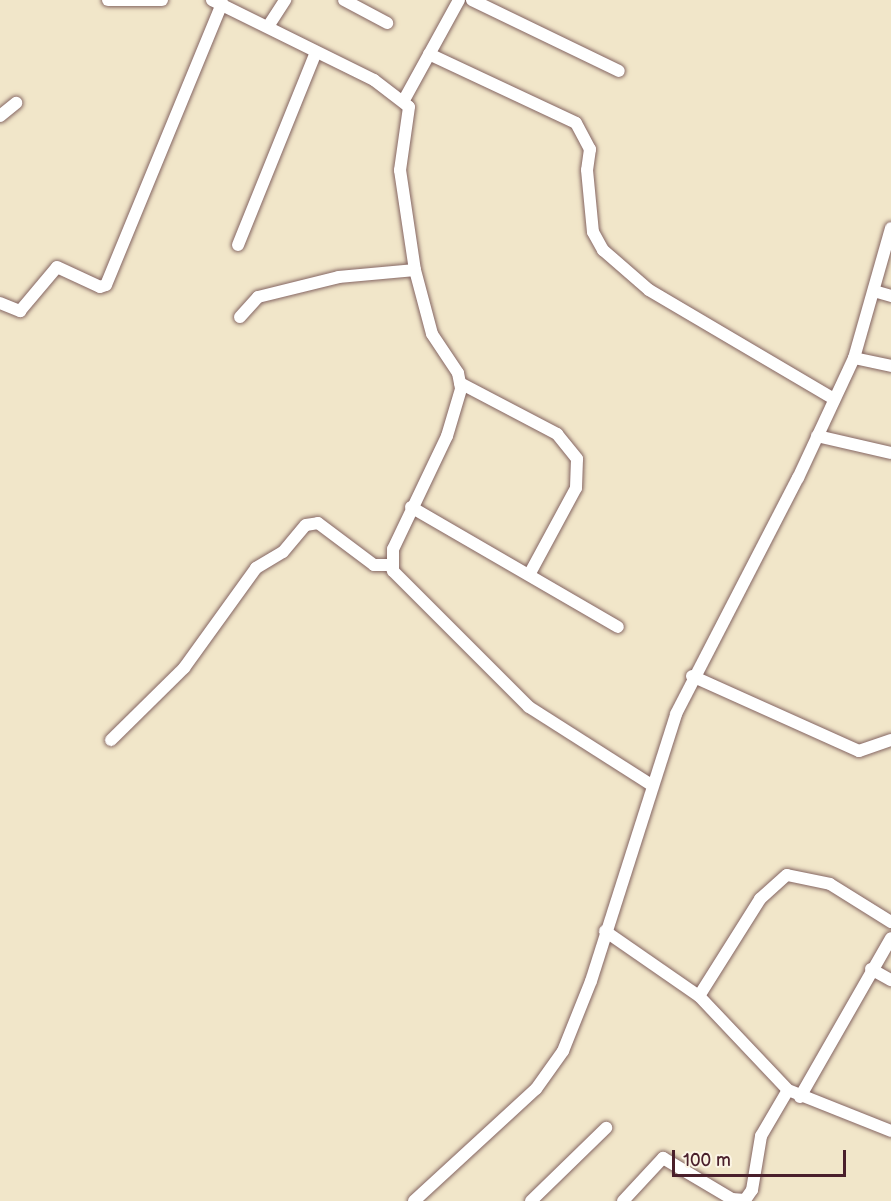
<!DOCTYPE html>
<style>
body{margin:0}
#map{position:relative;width:891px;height:1201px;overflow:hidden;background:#f1e6c9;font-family:"Balsamiq Sans",sans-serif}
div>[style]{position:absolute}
.roads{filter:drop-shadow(0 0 2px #846562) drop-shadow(0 0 2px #846562)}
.minor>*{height:12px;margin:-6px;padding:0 6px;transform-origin:6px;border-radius:6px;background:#fff}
span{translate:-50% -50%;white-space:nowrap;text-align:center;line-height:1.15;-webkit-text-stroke:6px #fcf5e5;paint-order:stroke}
.scale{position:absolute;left:672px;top:1150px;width:174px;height:27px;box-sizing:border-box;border:3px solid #4a1f2b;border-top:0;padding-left:8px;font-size:18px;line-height:21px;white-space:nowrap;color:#4a1f2b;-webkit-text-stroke:4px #fcf5e5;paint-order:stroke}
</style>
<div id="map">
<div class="roads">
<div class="minor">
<i style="left:108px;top:0;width:54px"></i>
<i style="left:212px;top:0;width:181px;rotate:26.3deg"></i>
<i style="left:374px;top:80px;width:44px;rotate:37.6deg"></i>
<i style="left:409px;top:107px;width:64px;rotate:98.1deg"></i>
<i style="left:400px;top:170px;width:101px;rotate:81.5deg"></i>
<i style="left:415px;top:270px;width:66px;rotate:75.1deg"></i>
<i style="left:432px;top:334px;width:47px;rotate:56.3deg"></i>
<i style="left:458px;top:373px;width:16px;rotate:79deg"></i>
<i style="left:461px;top:389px;width:49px;rotate:106.6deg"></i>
<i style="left:447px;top:436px;width:125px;rotate:115.5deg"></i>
<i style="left:393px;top:549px;width:22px;rotate:90deg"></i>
<i style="left:393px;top:571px;width:192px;rotate:45deg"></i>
<i style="left:529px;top:707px;width:143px;rotate:32.5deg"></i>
<i style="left:344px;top:0;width:49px;rotate:28.1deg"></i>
<i style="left:472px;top:0;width:163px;rotate:25.8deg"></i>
<i style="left:269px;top:25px;width:30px;rotate:-57deg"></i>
<i style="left:429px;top:54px;width:162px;rotate:25.1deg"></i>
<i style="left:576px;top:123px;width:30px;rotate:62deg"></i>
<i style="left:590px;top:149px;width:21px;rotate:98deg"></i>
<i style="left:587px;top:170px;width:62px;rotate:84.5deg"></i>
<i style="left:593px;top:232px;width:21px;rotate:61deg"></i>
<i style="left:603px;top:250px;width:61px;rotate:41deg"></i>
<i style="left:649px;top:290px;width:215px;rotate:30.5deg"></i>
<i style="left:404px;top:100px;width:114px;rotate:-61.2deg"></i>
<i style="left:0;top:116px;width:21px;rotate:-39deg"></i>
<i style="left:238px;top:245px;width:208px;rotate:-68deg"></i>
<i style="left:874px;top:291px;width:18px;rotate:16deg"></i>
<i style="left:0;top:303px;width:22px;rotate:22deg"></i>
<i style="left:20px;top:311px;width:57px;rotate:-49.9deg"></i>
<i style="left:57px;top:267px;width:47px;rotate:24.9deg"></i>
<i style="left:100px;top:287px;width:6px;rotate:-18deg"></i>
<i style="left:106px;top:285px;width:305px;rotate:-67.6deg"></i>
<i style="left:240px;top:317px;width:27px;rotate:-48deg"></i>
<i style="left:258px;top:297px;width:83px;rotate:-13.9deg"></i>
<i style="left:339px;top:277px;width:76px;rotate:-5.3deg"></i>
<i style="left:854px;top:358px;width:38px;rotate:12deg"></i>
<i style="left:460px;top:383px;width:110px;rotate:27.7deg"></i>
<i style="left:557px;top:434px;width:32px;rotate:51deg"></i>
<i style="left:577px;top:459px;width:29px;rotate:92deg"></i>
<i style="left:576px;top:488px;width:97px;rotate:118.4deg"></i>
<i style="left:817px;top:436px;width:76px;rotate:12.9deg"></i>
<i style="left:411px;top:507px;width:239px;rotate:30.1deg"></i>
<i style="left:692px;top:676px;width:183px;rotate:24.2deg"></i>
<i style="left:859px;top:751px;width:34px;rotate:-19deg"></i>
<i style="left:111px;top:740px;width:103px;rotate:-44.6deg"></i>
<i style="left:184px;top:668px;width:123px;rotate:-54.2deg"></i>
<i style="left:256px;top:568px;width:31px;rotate:-31deg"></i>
<i style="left:283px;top:552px;width:35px;rotate:-50deg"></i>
<i style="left:306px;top:525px;width:12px;rotate:-9deg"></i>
<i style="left:318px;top:523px;width:70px;rotate:36.9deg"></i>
<i style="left:374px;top:565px;width:17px"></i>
<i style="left:605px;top:931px;width:114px;rotate:34.7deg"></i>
<i style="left:699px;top:996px;width:129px;rotate:46.6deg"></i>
<i style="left:788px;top:1090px;width:111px;rotate:21.7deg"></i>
<i style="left:871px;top:969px;width:23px;rotate:29deg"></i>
<i style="left:699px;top:996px;width:115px;rotate:-57.8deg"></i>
<i style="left:760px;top:899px;width:36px;rotate:-42deg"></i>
<i style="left:787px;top:875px;width:44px;rotate:11.8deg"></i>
<i style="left:830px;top:884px;width:72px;rotate:31.9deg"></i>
<i style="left:800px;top:1097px;width:183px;rotate:-60.2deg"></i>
<i style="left:414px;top:1201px;width:166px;rotate:-42.6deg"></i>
<i style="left:536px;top:1089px;width:47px;rotate:-54.6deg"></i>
<i style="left:563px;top:1051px;width:75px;rotate:-68.2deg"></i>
<i style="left:591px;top:981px;width:280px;rotate:-72.3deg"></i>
<i style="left:676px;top:714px;width:266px;rotate:-62.7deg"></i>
<i style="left:798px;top:478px;width:132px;rotate:-65deg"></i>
<i style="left:854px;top:358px;width:135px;rotate:-74.1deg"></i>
<i style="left:531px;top:1201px;width:105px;rotate:-44.2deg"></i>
<i style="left:623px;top:1201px;width:59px;rotate:-47.1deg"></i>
<i style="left:663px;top:1158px;width:80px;rotate:30.7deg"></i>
<i style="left:732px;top:1199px;width:13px;rotate:4deg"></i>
<i style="left:745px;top:1200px;width:12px;rotate:-55deg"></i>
<i style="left:752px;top:1190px;width:55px;rotate:-80.5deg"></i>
<i style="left:761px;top:1136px;width:53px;rotate:-59.6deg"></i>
</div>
</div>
<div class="scale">100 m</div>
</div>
